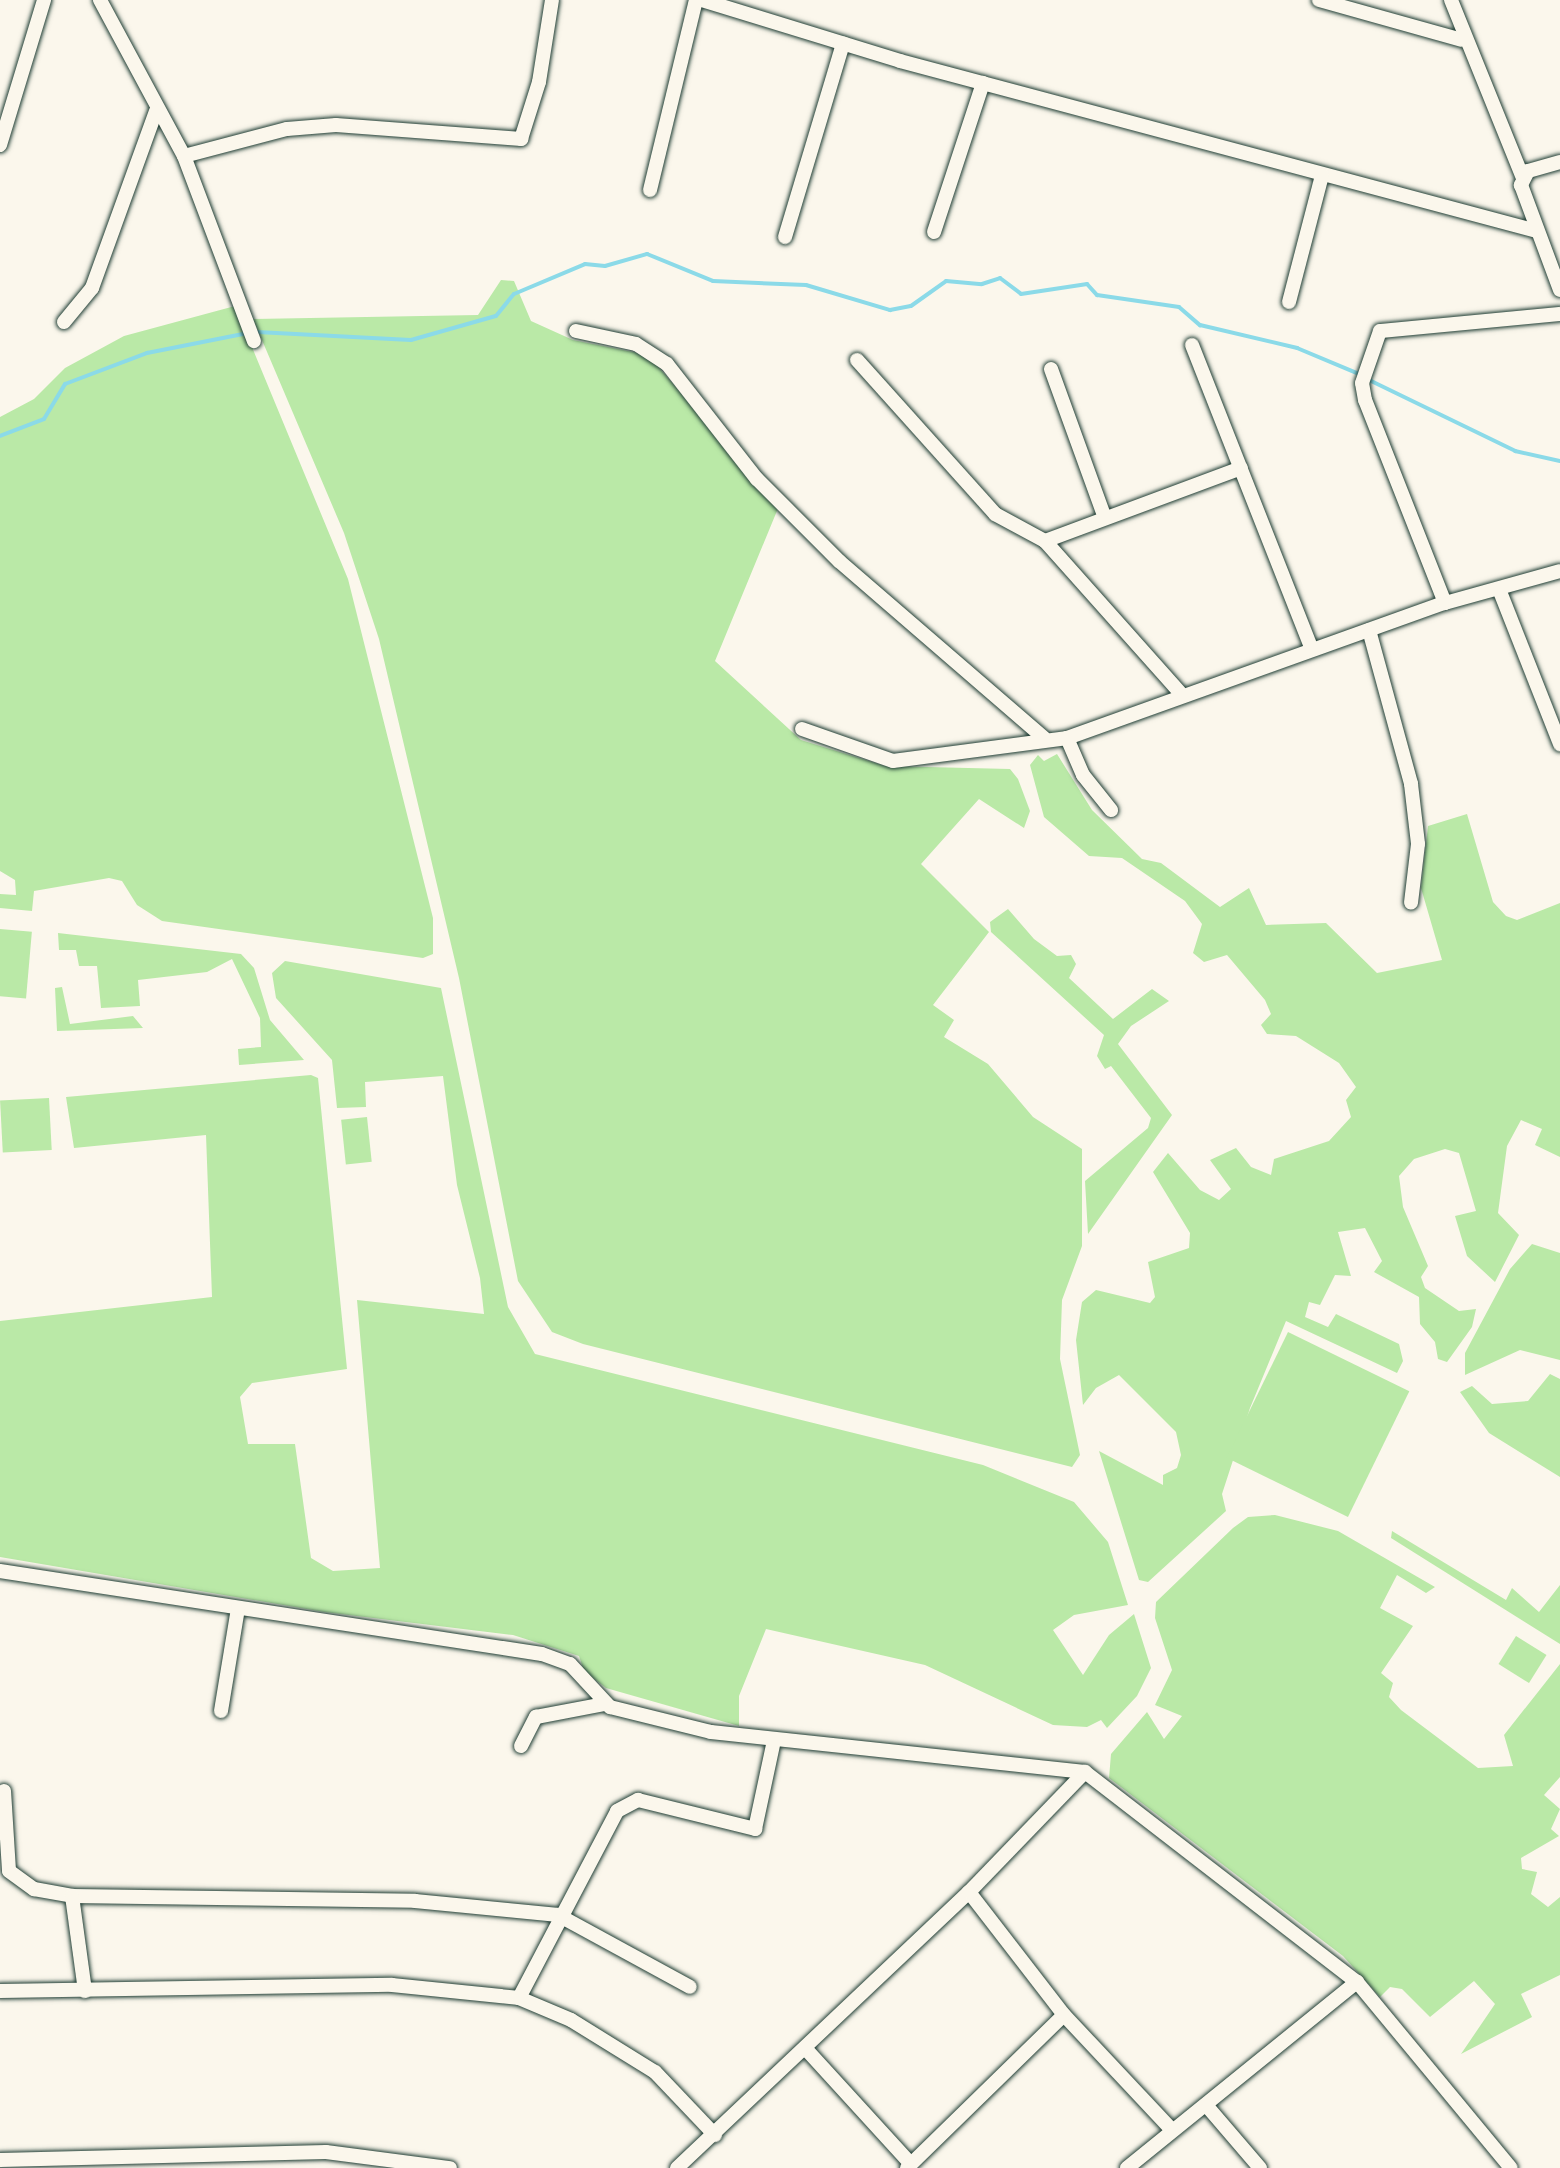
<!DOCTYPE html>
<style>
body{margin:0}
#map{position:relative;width:1560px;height:2168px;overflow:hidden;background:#fbf7ec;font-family:"Shantell Sans",sans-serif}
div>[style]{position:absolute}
.green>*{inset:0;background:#bae9a7;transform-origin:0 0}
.stream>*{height:4px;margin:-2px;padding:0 2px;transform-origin:2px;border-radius:2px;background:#8bdae8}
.roads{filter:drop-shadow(0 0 2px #1f3d34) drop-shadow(0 0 2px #1f3d34)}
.minor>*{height:14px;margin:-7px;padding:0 7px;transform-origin:7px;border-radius:7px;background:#fbf7ec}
span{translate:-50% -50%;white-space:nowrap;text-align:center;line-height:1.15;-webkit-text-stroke:10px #fbf7ec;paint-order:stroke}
</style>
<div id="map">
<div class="green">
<i style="clip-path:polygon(501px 280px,514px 281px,531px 321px,573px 340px,648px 355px,779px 506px,715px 661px,801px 740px,885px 766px,1010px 769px,1018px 779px,1030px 811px,1024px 828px,979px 799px,921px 864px,989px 932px,933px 1005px,954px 1020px,944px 1037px,988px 1064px,1033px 1117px,1082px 1149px,1082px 1246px,1062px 1300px,1060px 1359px,1080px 1455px,1072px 1467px,583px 1344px,552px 1332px,518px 1281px,459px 978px,379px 639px,344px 533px,253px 319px,478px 315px)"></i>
<i style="clip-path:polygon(235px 306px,348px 579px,433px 918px,433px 954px,423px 958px,162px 921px,137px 905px,122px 881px,109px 878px,34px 891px,32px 911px,0 908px,0 894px,16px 895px,15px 880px,0 871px,0 417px,34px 399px,65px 368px,124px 336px)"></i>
<i style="clip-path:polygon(1057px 754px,1092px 810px,1142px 859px,1161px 863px,1220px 907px,1249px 888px,1266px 925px,1326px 923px,1377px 973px,1442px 960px,1421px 888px,1428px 826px,1467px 814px,1493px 902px,1506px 916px,1517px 920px,1560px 903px,1560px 1157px,1535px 1145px,1542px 1129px,1521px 1120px,1507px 1146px,1498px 1213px,1519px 1235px,1495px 1282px,1467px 1256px,1455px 1216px,1476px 1211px,1459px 1153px,1445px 1149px,1414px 1159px,1399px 1176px,1403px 1207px,1428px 1266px,1421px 1277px,1425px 1288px,1459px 1311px,1476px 1309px,1472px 1327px,1447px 1362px,1438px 1359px,1435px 1342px,1420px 1324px,1419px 1297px,1374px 1272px,1382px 1261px,1365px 1228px,1338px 1232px,1351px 1276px,1335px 1275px,1320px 1305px,1309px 1302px,1305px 1317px,1328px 1327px,1336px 1314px,1399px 1344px,1403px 1361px,1397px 1373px,1286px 1321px,1250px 1408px,1222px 1494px,1226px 1511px,1148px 1582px,1139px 1580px,1099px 1451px,1163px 1485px,1163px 1475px,1177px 1468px,1181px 1455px,1176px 1432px,1119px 1375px,1096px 1388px,1083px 1405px,1076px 1340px,1082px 1302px,1096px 1290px,1150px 1303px,1155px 1297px,1148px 1262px,1189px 1248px,1190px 1233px,1153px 1172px,1168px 1153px,1200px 1190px,1219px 1200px,1231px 1189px,1210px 1160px,1236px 1148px,1251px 1167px,1271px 1175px,1274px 1159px,1329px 1141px,1351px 1117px,1346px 1100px,1356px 1087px,1339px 1063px,1296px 1036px,1267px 1034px,1261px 1025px,1271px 1014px,1265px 1000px,1227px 955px,1204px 962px,1193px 953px,1202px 924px,1185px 901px,1122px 858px,1089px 856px,1044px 817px,1030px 765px,1038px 755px,1044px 761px)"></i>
<i style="clip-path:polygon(1008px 909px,1034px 939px,1057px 956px,1071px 955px,1076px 964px,1069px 978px,1113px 1019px,1152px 989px,1169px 1001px,1131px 1026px,1118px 1044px,1172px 1115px,1088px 1234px,1085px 1181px,1148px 1128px,1151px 1118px,1111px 1066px,1105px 1069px,1097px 1056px,1104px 1035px,991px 932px,990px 922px)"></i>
<i style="left:0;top:929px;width:32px;height:67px;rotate:5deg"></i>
<i style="clip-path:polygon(58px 933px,241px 954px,254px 968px,270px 1020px,304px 1060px,239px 1065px,238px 1049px,261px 1047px,260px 1018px,232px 959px,207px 972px,138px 980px,140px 1006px,101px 1008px,97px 966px,79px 966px,76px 950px,59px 950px)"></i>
<i style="clip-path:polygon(285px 961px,441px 988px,508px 1307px,535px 1354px,983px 1465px,1074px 1502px,1108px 1542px,1128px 1605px,1074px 1615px,1053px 1630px,1083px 1675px,1109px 1635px,1134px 1614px,1151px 1668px,1137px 1696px,1107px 1728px,1101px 1720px,1087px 1727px,1053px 1725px,925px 1665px,766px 1629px,739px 1696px,739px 1726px,606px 1688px,584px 1671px,579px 1656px,513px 1635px,324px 1612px,0 1557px,0 1321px,212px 1297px,206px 1135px,74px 1148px,66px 1097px,311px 1075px,318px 1078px,347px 1369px,252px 1383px,240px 1397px,248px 1444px,295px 1444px,311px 1558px,333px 1571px,380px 1568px,357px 1300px,484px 1314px,480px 1278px,457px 1185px,443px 1076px,365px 1082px,366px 1107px,337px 1108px,332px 1060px,276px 998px,272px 973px)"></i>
<i style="clip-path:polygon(62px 987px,70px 1024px,133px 1016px,143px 1028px,57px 1031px,55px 988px)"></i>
<i style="left:49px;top:1098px;width:52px;height:49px;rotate:87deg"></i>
<i style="left:367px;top:1117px;width:45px;height:26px;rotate:84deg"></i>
<i style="clip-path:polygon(1532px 1244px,1560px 1253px,1560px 1360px,1520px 1350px,1465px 1375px,1465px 1353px,1510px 1269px)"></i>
<i style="left:1288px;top:1332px;width:135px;height:140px;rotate:26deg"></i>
<i style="clip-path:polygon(1550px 1374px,1560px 1379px,1560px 1477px,1489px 1433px,1460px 1392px,1472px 1386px,1492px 1404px,1528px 1401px)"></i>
<i style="clip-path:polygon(1275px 1515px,1338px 1531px,1435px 1587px,1426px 1593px,1397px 1575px,1380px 1608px,1413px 1626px,1381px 1673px,1393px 1683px,1389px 1697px,1401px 1710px,1478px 1768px,1513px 1766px,1504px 1735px,1560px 1664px,1560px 1777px,1544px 1795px,1560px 1809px,1551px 1829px,1559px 1836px,1521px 1858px,1522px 1869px,1537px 1872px,1531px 1894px,1548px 1907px,1560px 1897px,1560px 1975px,1521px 1994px,1532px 2017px,1461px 2054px,1495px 2004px,1474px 1981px,1430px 2017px,1402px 1989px,1390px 1987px,1380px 1997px,1343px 1956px,1109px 1778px,1111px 1754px,1147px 1712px,1164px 1739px,1182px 1716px,1155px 1705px,1172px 1670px,1155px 1618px,1156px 1602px,1233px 1528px,1248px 1517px)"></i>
<i style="clip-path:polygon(1392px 1531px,1506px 1600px,1512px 1588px,1539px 1612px,1560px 1585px,1560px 1644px,1391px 1538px)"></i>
<i style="left:1516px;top:1636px;width:36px;height:33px;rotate:32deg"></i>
</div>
<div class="stream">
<i style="left:257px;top:332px;width:154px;rotate:3deg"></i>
<i style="left:411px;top:340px;width:88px;rotate:-15.8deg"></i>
<i style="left:496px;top:316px;width:28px;rotate:-51deg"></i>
<i style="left:514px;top:294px;width:77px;rotate:-22.9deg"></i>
<i style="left:585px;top:264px;width:20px;rotate:6deg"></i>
<i style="left:605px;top:266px;width:44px;rotate:-15.9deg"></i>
<i style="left:647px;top:254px;width:71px;rotate:22.2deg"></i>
<i style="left:713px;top:281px;width:93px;rotate:2.5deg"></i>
<i style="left:806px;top:285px;width:88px;rotate:16.6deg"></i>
<i style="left:890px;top:310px;width:21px;rotate:-11deg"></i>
<i style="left:911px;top:306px;width:43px;rotate:-35.5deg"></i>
<i style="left:946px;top:281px;width:36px;rotate:5deg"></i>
<i style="left:982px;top:284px;width:19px;rotate:-18deg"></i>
<i style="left:1000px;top:278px;width:26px;rotate:37deg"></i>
<i style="left:1021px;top:294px;width:67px;rotate:-8.6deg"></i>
<i style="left:1087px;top:284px;width:15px;rotate:48deg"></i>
<i style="left:1097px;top:295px;width:83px;rotate:8.3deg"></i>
<i style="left:1179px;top:307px;width:28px;rotate:41deg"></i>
<i style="left:1200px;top:325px;width:100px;rotate:13.3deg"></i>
<i style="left:1297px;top:348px;width:67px;rotate:22.8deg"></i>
<i style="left:1367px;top:379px;width:165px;rotate:25.9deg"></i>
<i style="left:1515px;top:451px;width:46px;rotate:12.5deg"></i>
<i style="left:0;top:436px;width:47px;rotate:-21.1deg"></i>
<i style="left:44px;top:419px;width:41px;rotate:-59deg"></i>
<i style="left:65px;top:384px;width:88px;rotate:-20.7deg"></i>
<i style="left:147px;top:353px;width:103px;rotate:-11.2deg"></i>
</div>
<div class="roads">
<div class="minor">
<i style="left:100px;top:0;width:177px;rotate:61.7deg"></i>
<i style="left:184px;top:156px;width:198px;rotate:69.3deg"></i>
<i style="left:702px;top:0;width:207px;rotate:17.1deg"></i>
<i style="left:900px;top:61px;width:659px;rotate:14.94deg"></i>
<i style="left:1319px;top:0;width:148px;rotate:15.6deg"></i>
<i style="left:1451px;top:0;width:190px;rotate:68deg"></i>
<i style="left:0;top:145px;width:152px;rotate:-73.1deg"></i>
<i style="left:184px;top:156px;width:106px;rotate:-14.7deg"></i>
<i style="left:287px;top:129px;width:49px;rotate:-4.7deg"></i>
<i style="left:336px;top:125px;width:186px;rotate:4.3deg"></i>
<i style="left:521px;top:139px;width:60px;rotate:-72.5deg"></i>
<i style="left:539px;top:82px;width:83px;rotate:-81deg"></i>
<i style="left:1560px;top:162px;width:33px;rotate:164deg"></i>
<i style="left:1528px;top:171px;width:16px;rotate:117deg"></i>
<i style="left:1521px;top:185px;width:112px;rotate:69.6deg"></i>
<i style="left:650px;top:190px;width:195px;rotate:-76.4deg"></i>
<i style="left:934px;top:232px;width:157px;rotate:-71.8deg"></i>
<i style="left:785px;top:237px;width:202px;rotate:-73.3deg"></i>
<i style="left:1289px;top:302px;width:131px;rotate:-75.4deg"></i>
<i style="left:64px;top:322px;width:44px;rotate:-50.5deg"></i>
<i style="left:92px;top:288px;width:188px;rotate:-70.1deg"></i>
<i style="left:576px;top:331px;width:61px;rotate:12.2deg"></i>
<i style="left:636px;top:344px;width:37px;rotate:33deg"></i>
<i style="left:667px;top:364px;width:146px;rotate:52deg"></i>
<i style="left:757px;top:479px;width:116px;rotate:45deg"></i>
<i style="left:839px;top:561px;width:271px;rotate:40.8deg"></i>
<i style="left:1192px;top:345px;width:327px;rotate:68.5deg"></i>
<i style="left:857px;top:360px;width:207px;rotate:48.1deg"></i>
<i style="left:995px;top:514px;width:57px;rotate:28.4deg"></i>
<i style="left:1045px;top:541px;width:206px;rotate:48.3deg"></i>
<i style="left:1051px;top:369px;width:158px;rotate:70.1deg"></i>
<i style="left:1045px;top:541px;width:209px;rotate:-20.4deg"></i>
<i style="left:1499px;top:589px;width:167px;rotate:68.5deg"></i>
<i style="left:1445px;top:603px;width:218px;rotate:-111.5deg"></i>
<i style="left:1365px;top:400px;width:17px;rotate:-100deg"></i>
<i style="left:1362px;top:383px;width:55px;rotate:-70.9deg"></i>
<i style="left:1380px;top:331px;width:181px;rotate:-5.4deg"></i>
<i style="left:1369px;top:630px;width:160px;rotate:74.7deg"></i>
<i style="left:1411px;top:784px;width:60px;rotate:83.3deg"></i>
<i style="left:1418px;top:844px;width:59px;rotate:96.8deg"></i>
<i style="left:802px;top:729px;width:96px;rotate:19.4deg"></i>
<i style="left:893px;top:761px;width:176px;rotate:-7.5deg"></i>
<i style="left:1067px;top:738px;width:401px;rotate:-19.7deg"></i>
<i style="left:1445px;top:603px;width:119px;rotate:-15.5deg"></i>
<i style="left:1067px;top:738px;width:40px;rotate:66.6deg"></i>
<i style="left:1083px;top:775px;width:45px;rotate:51.3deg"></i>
<i style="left:0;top:1571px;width:548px;rotate:8.71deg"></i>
<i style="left:542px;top:1654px;width:30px;rotate:20deg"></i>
<i style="left:570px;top:1664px;width:59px;rotate:47.1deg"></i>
<i style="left:610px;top:1707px;width:104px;rotate:13.9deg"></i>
<i style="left:711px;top:1732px;width:376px;rotate:6.1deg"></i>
<i style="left:1085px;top:1772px;width:344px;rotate:37.7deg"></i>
<i style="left:1357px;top:1982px;width:241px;rotate:50.4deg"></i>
<i style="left:221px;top:1711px;width:104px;rotate:-80.6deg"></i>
<i style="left:521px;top:1746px;width:33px;rotate:-63deg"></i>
<i style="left:536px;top:1717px;width:69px;rotate:-10.8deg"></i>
<i style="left:4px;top:1791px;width:80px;rotate:86.4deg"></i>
<i style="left:9px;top:1871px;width:31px;rotate:36deg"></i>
<i style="left:34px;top:1889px;width:39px;rotate:10deg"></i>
<i style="left:72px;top:1896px;width:343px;rotate:0.8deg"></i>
<i style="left:415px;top:1901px;width:144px;rotate:5.6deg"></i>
<i style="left:558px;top:1915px;width:150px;rotate:28.6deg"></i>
<i style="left:969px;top:1892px;width:155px;rotate:52.3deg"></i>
<i style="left:1064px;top:2015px;width:155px;rotate:46.8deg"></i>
<i style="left:72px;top:1896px;width:96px;rotate:82.2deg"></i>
<i style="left:0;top:1991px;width:392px;rotate:-0.9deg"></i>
<i style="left:392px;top:1985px;width:128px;rotate:5.8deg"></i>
<i style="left:519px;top:1998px;width:56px;rotate:22.9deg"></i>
<i style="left:571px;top:2020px;width:99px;rotate:31.8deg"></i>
<i style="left:655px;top:2072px;width:87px;rotate:46.4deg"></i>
<i style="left:519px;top:1998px;width:211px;rotate:-62.3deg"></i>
<i style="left:617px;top:1811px;width:24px;rotate:-28deg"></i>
<i style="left:638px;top:1800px;width:121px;rotate:13.9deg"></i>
<i style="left:755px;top:1829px;width:91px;rotate:-77.9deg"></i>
<i style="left:805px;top:2048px;width:157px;rotate:47.6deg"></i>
<i style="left:1206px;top:2105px;width:83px;rotate:49.4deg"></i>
<i style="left:0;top:2160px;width:326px;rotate:-1.4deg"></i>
<i style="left:326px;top:2152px;width:125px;rotate:7.4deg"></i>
<i style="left:677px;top:2168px;width:402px;rotate:-43.4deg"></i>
<i style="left:969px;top:1892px;width:167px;rotate:-46deg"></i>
<i style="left:907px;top:2168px;width:219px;rotate:-44.3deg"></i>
<i style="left:1127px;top:2168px;width:296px;rotate:-39deg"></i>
</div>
</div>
</div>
